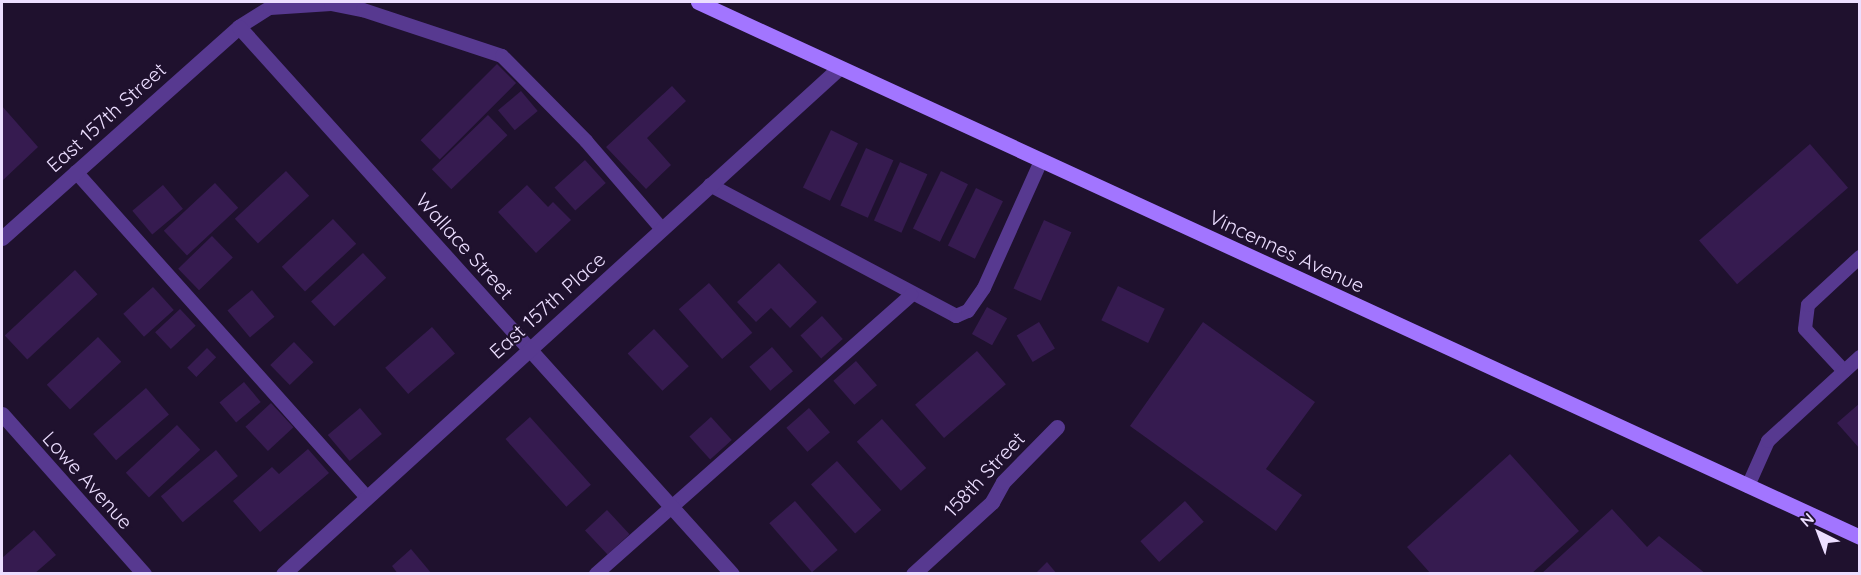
<!DOCTYPE html>
<style>
body{margin:0}
#map{position:relative;width:1861px;height:575px;overflow:hidden;background:#1f112e;font-family:Quicksand,sans-serif}
div>[style]{position:absolute}
.building>*{inset:0;background:#361b50;transform-origin:0 0}
.lane>*{height:14px;margin:-7px;padding:0 7px;transform-origin:7px;border-radius:7px;background:#573990}
.street>*{height:15px;margin:-7.5px;padding:0 7.5px;transform-origin:7.5px;border-radius:7.5px;background:#573990}
.secondary>*{height:15px;margin:-7.5px;padding:0 7.5px;transform-origin:7.5px;border-radius:7.5px;background:#a275ff}
span{translate:-50% -50%;white-space:nowrap;text-align:center;line-height:1.15;-webkit-text-stroke:4.5px #1f112e;paint-order:stroke}
.street-label{font-size:20px;color:#ecdeff}
.frame{position:absolute;inset:0;border:3px solid #ecdeff;pointer-events:none}
.north{position:absolute;left:1789px;top:503px;width:60px;height:60px;-webkit-text-stroke:4px #1f112e;paint-order:stroke;rotate:318deg;font-size:16px;font-weight:700;line-height:24px;text-align:center;color:#ecdeff}
.north::after{content:'';display:block;margin:auto;width:21px;height:27px;background:#ecdeff;clip-path:polygon(50% 0,100% 100%,50% 72%,0 100%)}
</style>
<div id="map">
<div class="building">
<i style="left:497px;top:64px;width:27px;height:108px;rotate:45deg"></i>
<i style="clip-path:polygon(672px 86px,686px 101px,647px 138px,671px 165px,646px 189px,606px 147px)"></i>
<i style="left:521px;top:91px;width:26px;height:30px;rotate:50deg"></i>
<i style="clip-path:polygon(2px 106px,38px 147px,2px 181px)"></i>
<i style="left:488px;top:115px;width:28px;height:78px;rotate:46deg"></i>
<i style="left:831px;top:130px;width:30px;height:64px;rotate:26deg"></i>
<i style="left:1810px;top:144px;width:58px;height:147px;rotate:49deg"></i>
<i style="left:866px;top:148px;width:30px;height:63px;rotate:24deg"></i>
<i style="left:585px;top:160px;width:31px;height:41px;rotate:48deg"></i>
<i style="left:900px;top:162px;width:30px;height:64px;rotate:24deg"></i>
<i style="left:286px;top:171px;width:34px;height:70px;rotate:47deg"></i>
<i style="left:941px;top:171px;width:30px;height:64px;rotate:26deg"></i>
<i style="left:215px;top:183px;width:34px;height:70px;rotate:47deg"></i>
<i style="left:163px;top:185px;width:31px;height:40px;rotate:50deg"></i>
<i style="clip-path:polygon(527px 185px,548px 207px,553px 202px,571px 220px,536px 253px,498px 212px)"></i>
<i style="left:976px;top:188px;width:30px;height:64px;rotate:26deg"></i>
<i style="left:333px;top:219px;width:34px;height:70px;rotate:47deg"></i>
<i style="left:1044px;top:220px;width:30px;height:75px;rotate:24deg"></i>
<i style="left:212px;top:236px;width:30px;height:47px;rotate:46deg"></i>
<i style="left:363px;top:253px;width:34px;height:71px;rotate:47deg"></i>
<i style="clip-path:polygon(779px 263px,817px 302px,790px 328px,771px 308px,756px 322px,737px 302px)"></i>
<i style="left:75px;top:270px;width:33px;height:96px;rotate:47deg"></i>
<i style="left:709px;top:283px;width:66px;height:40px;rotate:49deg"></i>
<i style="left:1118px;top:286px;width:52px;height:38px;rotate:26deg"></i>
<i style="left:153px;top:287px;width:31px;height:40px;rotate:48deg"></i>
<i style="left:252px;top:290px;width:35px;height:32px;rotate:50deg"></i>
<i style="left:987px;top:307px;width:23px;height:31px;rotate:29deg"></i>
<i style="left:180px;top:309px;width:23px;height:34px;rotate:47deg"></i>
<i style="left:822px;top:316px;width:31px;height:29px;rotate:48deg"></i>
<i style="left:1039px;top:322px;width:31px;height:26px;rotate:59deg"></i>
<i style="clip-path:polygon(1203px 322px,1315px 402px,1266px 469px,1302px 495px,1276px 531px,1130px 426px)"></i>
<i style="left:432px;top:327px;width:35px;height:62px;rotate:49deg"></i>
<i style="left:654px;top:329px;width:51px;height:36px;rotate:47deg"></i>
<i style="left:98px;top:337px;width:34px;height:70px;rotate:47deg"></i>
<i style="left:294px;top:342px;width:28px;height:33px;rotate:46deg"></i>
<i style="left:772px;top:347px;width:32px;height:30px;rotate:49deg"></i>
<i style="left:207px;top:348px;width:13px;height:28px;rotate:45deg"></i>
<i style="left:977px;top:351px;width:44px;height:82px;rotate:49deg"></i>
<i style="left:856px;top:361px;width:32px;height:30px;rotate:49deg"></i>
<i style="left:244px;top:382px;width:26px;height:32px;rotate:50deg"></i>
<i style="left:146px;top:388px;width:35px;height:70px;rotate:49deg"></i>
<i style="left:271px;top:403px;width:33px;height:35px;rotate:47deg"></i>
<i style="clip-path:polygon(1860px 403px,1860px 449px,1837px 423px)"></i>
<i style="left:360px;top:408px;width:34px;height:42px;rotate:50deg"></i>
<i style="left:809px;top:408px;width:32px;height:30px;rotate:49deg"></i>
<i style="left:530px;top:417px;width:91px;height:33px;rotate:48deg"></i>
<i style="left:711px;top:417px;width:31px;height:29px;rotate:48deg"></i>
<i style="left:882px;top:419px;width:66px;height:34px;rotate:48deg"></i>
<i style="left:177px;top:425px;width:34px;height:70px;rotate:47deg"></i>
<i style="clip-path:polygon(308px 449px,329px 473px,260px 532px,233px 501px,272px 467px,279px 474px)"></i>
<i style="left:216px;top:450px;width:34px;height:72px;rotate:50deg"></i>
<i style="clip-path:polygon(1510px 454px,1579px 531px,1531px 574px,1431px 574px,1407px 547px)"></i>
<i style="left:837px;top:461px;width:66px;height:35px;rotate:48deg"></i>
<i style="left:795px;top:501px;width:65px;height:34px;rotate:49deg"></i>
<i style="left:1185px;top:501px;width:28px;height:60px;rotate:48deg"></i>
<i style="clip-path:polygon(1612px 509px,1647px 547px,1659px 536px,1706px 574px,1541px 574px)"></i>
<i style="left:607px;top:510px;width:33px;height:30px;rotate:47deg"></i>
<i style="clip-path:polygon(34px 530px,56px 555px,34px 574px,2px 574px,2px 558px)"></i>
<i style="clip-path:polygon(411px 549px,432px 574px,398px 574px,392px 566px)"></i>
<i style="clip-path:polygon(1047px 562px,1057px 574px,1035px 574px)"></i>
</div>
<div class="lane">
<i style="left:239px;top:27px;width:36px;rotate:-32deg"></i>
<i style="left:270px;top:8px;width:61px;rotate:-3.8deg"></i>
<i style="left:331px;top:4px;width:33px;rotate:11deg"></i>
<i style="left:363px;top:10px;width:146px;rotate:18.3deg"></i>
<i style="left:502px;top:56px;width:120px;rotate:45.3deg"></i>
<i style="left:586px;top:141px;width:116px;rotate:49.2deg"></i>
<i style="left:76px;top:172px;width:436px;rotate:48.2deg"></i>
<i style="left:710px;top:185px;width:279px;rotate:28deg"></i>
<i style="left:956px;top:316px;width:13px;rotate:-23deg"></i>
<i style="left:968px;top:311px;width:28px;rotate:-55deg"></i>
<i style="left:984px;top:288px;width:139px;rotate:-65.8deg"></i>
<i style="left:1844px;top:371px;width:57px;rotate:-132.9deg"></i>
<i style="left:1805px;top:329px;width:24px;rotate:-83deg"></i>
<i style="left:1808px;top:305px;width:71px;rotate:-42.7deg"></i>
<i style="left:1748px;top:486px;width:49px;rotate:-66deg"></i>
<i style="left:1768px;top:441px;width:125px;rotate:-42.4deg"></i>
<i style="left:596px;top:574px;width:421px;rotate:-41.5deg"></i>
</div>
<div class="street">
<i style="left:2px;top:238px;width:317px;rotate:-41.7deg"></i>
<i style="left:239px;top:27px;width:736px;rotate:47.97deg"></i>
<i style="left:2px;top:414px;width:214px;rotate:48.4deg"></i>
<i style="left:283px;top:574px;width:752px;rotate:-42.3deg"></i>
<i style="left:913px;top:574px;width:107px;rotate:-42.3deg"></i>
<i style="left:992px;top:502px;width:23px;rotate:-61deg"></i>
<i style="left:1003px;top:482px;width:77px;rotate:-45.5deg"></i>
</div>
<div class="secondary">
<i style="left:698px;top:2px;width:1279px;rotate:24.72deg"></i>
</div>
<div class="street-label">
<span style="left:106px;top:117px;rotate:-42deg">East 157th Street</span>
<span style="left:465px;top:246px;rotate:48deg">Wallace Street</span>
<span style="left:1287px;top:251px;rotate:25deg">Vincennes Avenue</span>
<span style="left:547px;top:305px;rotate:-42deg">East 157th Place</span>
<span style="left:984px;top:474px;rotate:-47deg">158th Street</span>
<span style="left:88px;top:480px;rotate:48deg">Lowe Avenue</span>
</div>
<div class="frame"></div>
<div class="north">N</div>
</div>
